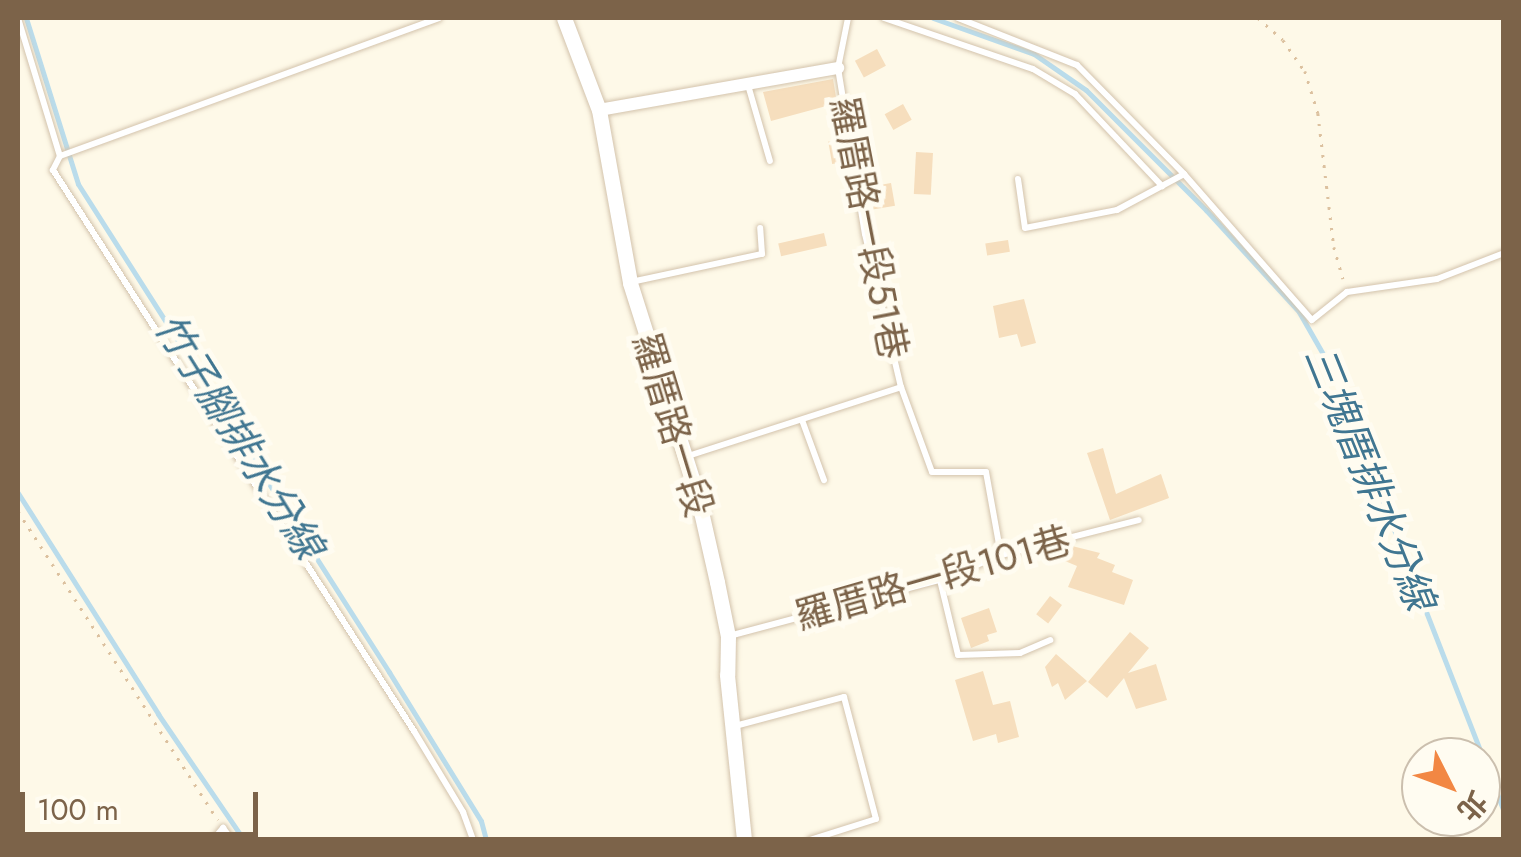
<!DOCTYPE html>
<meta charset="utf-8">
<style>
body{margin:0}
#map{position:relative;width:1521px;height:857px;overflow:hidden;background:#fef9e8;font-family:Jost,"Noto Sans TC",sans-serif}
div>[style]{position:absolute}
.stream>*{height:5px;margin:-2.5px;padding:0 2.5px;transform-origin:2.5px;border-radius:2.5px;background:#badceb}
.building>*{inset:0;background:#f6debd;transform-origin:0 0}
.path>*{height:2.5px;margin-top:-1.25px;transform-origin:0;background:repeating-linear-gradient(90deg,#dcc19f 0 2.5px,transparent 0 10.5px)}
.roads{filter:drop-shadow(0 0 2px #d3c3ac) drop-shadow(0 0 2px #d3c3ac)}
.service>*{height:6px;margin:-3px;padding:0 3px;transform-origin:3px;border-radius:3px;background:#fff}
.minor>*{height:12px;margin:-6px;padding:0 6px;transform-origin:6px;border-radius:6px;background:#fff}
.tertiary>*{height:15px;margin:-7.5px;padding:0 7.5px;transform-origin:7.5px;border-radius:7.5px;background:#fff}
span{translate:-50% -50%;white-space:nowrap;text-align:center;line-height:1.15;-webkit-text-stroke:10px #fffcf1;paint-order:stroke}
.street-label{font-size:38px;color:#7c6349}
.water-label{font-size:40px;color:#407691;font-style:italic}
.frame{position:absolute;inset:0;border:20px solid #7c6349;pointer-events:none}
.north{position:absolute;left:1401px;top:737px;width:100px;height:100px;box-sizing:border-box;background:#fffcf1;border:2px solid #cbbfae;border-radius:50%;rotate:132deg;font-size:28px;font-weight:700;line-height:40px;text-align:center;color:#7c6349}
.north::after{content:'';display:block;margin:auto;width:35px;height:45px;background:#f28743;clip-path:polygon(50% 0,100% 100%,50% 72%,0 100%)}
.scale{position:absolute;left:20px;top:792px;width:238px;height:45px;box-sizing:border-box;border:5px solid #7c6349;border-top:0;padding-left:12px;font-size:30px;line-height:35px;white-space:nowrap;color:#7c6349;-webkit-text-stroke:8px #fffcf1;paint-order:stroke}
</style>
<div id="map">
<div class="stream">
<i style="left:26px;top:18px;width:174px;rotate:72.6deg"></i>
<i style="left:78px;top:184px;width:579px;rotate:57.49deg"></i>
<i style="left:389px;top:672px;width:175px;rotate:58.3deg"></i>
<i style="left:481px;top:821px;width:20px;rotate:75deg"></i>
<i style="left:933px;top:18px;width:107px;rotate:19.6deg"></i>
<i style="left:1034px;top:54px;width:63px;rotate:34.7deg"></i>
<i style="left:1086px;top:90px;width:170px;rotate:45deg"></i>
<i style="left:1206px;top:210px;width:138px;rotate:47.6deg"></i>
<i style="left:1299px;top:312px;width:64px;rotate:60.3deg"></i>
<i style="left:1331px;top:368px;width:476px;rotate:68.7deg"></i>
<i style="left:18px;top:493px;width:262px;rotate:57.6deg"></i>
<i style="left:158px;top:714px;width:153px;rotate:55.7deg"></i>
</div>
<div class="building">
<i style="left:877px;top:49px;width:19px;height:25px;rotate:62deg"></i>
<i style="clip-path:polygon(833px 79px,836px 97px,829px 99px,830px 105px,771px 121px,763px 92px)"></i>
<i style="left:903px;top:104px;width:18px;height:21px;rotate:61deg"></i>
<i style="left:842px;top:139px;width:23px;height:14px;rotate:80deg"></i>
<i style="left:916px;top:152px;width:17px;height:42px;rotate:3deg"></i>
<i style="left:891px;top:183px;width:23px;height:27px;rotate:80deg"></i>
<i style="left:824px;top:233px;width:13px;height:47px;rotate:77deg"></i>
<i style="left:1008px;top:240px;width:12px;height:23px;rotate:81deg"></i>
<i style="clip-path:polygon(1024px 299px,1036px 343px,1021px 347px,1017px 334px,999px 338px,993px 306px)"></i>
<i style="clip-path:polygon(1103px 448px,1116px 494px,1161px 474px,1169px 498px,1110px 520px,1087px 453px)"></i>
<i style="clip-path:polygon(1068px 545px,1100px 553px,1097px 558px,1115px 565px,1112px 572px,1133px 580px,1124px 605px,1068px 587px,1077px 566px,1053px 556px,1056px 548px)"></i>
<i style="left:1050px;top:596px;width:15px;height:23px;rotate:37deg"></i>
<i style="clip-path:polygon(989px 608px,997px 632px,987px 635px,989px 641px,971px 648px,961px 618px)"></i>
<i style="clip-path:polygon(1130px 632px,1149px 648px,1128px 673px,1156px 664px,1167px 700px,1136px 709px,1124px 678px,1107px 698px,1088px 682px)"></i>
<i style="clip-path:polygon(1056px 654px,1087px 681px,1065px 700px,1058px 683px,1052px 687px,1045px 667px)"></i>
<i style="clip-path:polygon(983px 671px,993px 705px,1010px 701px,1019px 737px,998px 743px,996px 734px,973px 741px,955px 680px)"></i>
</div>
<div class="path">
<i style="left:1258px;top:18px;width:33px;rotate:41deg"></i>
<i style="left:1283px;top:40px;width:38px;rotate:55deg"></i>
<i style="left:1305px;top:71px;width:44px;rotate:72.8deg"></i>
<i style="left:1318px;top:113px;width:135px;rotate:83.2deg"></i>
<i style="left:1334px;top:247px;width:33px;rotate:74deg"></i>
<i style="left:18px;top:511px;width:368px;rotate:57.1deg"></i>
</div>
<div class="roads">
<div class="service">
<i style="left:18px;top:18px;width:144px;rotate:73.1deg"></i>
<i style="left:60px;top:156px;width:16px;rotate:117deg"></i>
<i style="left:53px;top:170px;width:667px;rotate:57.24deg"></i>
<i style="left:414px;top:731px;width:95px;rotate:58.8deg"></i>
<i style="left:463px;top:812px;width:30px;rotate:70deg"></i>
<i style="left:848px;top:18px;width:51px;rotate:101.3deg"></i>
<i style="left:838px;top:68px;width:168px;rotate:80.8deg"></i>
<i style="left:865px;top:234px;width:157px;rotate:76.8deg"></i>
<i style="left:901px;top:387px;width:90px;rotate:70deg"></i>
<i style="left:932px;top:472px;width:54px"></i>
<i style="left:986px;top:472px;width:84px;rotate:79.8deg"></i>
<i style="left:884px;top:18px;width:157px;rotate:18.9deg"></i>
<i style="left:1033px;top:69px;width:49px;rotate:30.8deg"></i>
<i style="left:1075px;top:94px;width:127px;rotate:46.6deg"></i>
<i style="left:958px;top:18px;width:128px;rotate:21.6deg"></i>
<i style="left:1077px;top:65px;width:153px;rotate:45.5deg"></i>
<i style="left:1184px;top:174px;width:194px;rotate:48.8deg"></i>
<i style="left:1312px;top:320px;width:45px;rotate:-38.7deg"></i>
<i style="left:1347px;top:292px;width:91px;rotate:-8.2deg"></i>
<i style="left:1437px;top:279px;width:72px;rotate:-21.2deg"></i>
<i style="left:748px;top:85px;width:79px;rotate:73.9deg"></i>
<i style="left:60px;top:156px;width:403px;rotate:-20deg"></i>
<i style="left:1018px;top:179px;width:49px;rotate:81.9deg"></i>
<i style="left:1025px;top:228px;width:94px;rotate:-11.1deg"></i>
<i style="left:1117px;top:210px;width:76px;rotate:-28.2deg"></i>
<i style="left:631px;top:282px;width:134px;rotate:-12.1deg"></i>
<i style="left:762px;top:254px;width:26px;rotate:-94deg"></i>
<i style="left:802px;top:420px;width:64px;rotate:69.9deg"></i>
<i style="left:688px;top:456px;width:224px;rotate:-17.9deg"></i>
<i style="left:940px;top:580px;width:77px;rotate:76.5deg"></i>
<i style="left:958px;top:655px;width:62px;rotate:-1.8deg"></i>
<i style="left:1020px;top:653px;width:33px;rotate:-23deg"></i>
<i style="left:729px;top:636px;width:218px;rotate:-14.9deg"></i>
<i style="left:940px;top:580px;width:66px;rotate:-22.3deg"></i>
<i style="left:1001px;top:555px;width:142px;rotate:-14.2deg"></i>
<i style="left:735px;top:726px;width:113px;rotate:-14.9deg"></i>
<i style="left:844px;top:697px;width:126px;rotate:75.3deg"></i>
<i style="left:876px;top:819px;width:69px;rotate:162.3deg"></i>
<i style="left:213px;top:840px;width:16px;rotate:-50deg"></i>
<i style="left:223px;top:828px;width:15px;rotate:53deg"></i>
</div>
<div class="minor">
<i style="left:599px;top:110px;width:243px;rotate:-10deg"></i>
</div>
<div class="tertiary">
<i style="left:564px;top:18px;width:98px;rotate:69.2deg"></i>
<i style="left:599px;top:110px;width:176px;rotate:79.8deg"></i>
<i style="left:630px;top:283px;width:221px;rotate:72.4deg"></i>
<i style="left:697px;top:494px;width:90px;rotate:77.2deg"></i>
<i style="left:717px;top:582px;width:55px;rotate:78.5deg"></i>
<i style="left:728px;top:636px;width:39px;rotate:91deg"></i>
<i style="left:727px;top:675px;width:166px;rotate:84.1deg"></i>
</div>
</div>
<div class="street-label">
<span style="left:869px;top:228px;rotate:79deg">羅厝路一段51巷</span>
<span style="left:673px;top:425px;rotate:73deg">羅厝路一段</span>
<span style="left:933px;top:578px;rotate:-16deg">羅厝路一段101巷</span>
</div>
<div class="water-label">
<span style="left:239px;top:436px;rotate:58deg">竹子腳排水分線</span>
<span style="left:1370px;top:478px;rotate:68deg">三塊厝排水分線</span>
</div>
<div class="frame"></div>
<div class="north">北</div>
<div class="scale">100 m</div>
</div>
